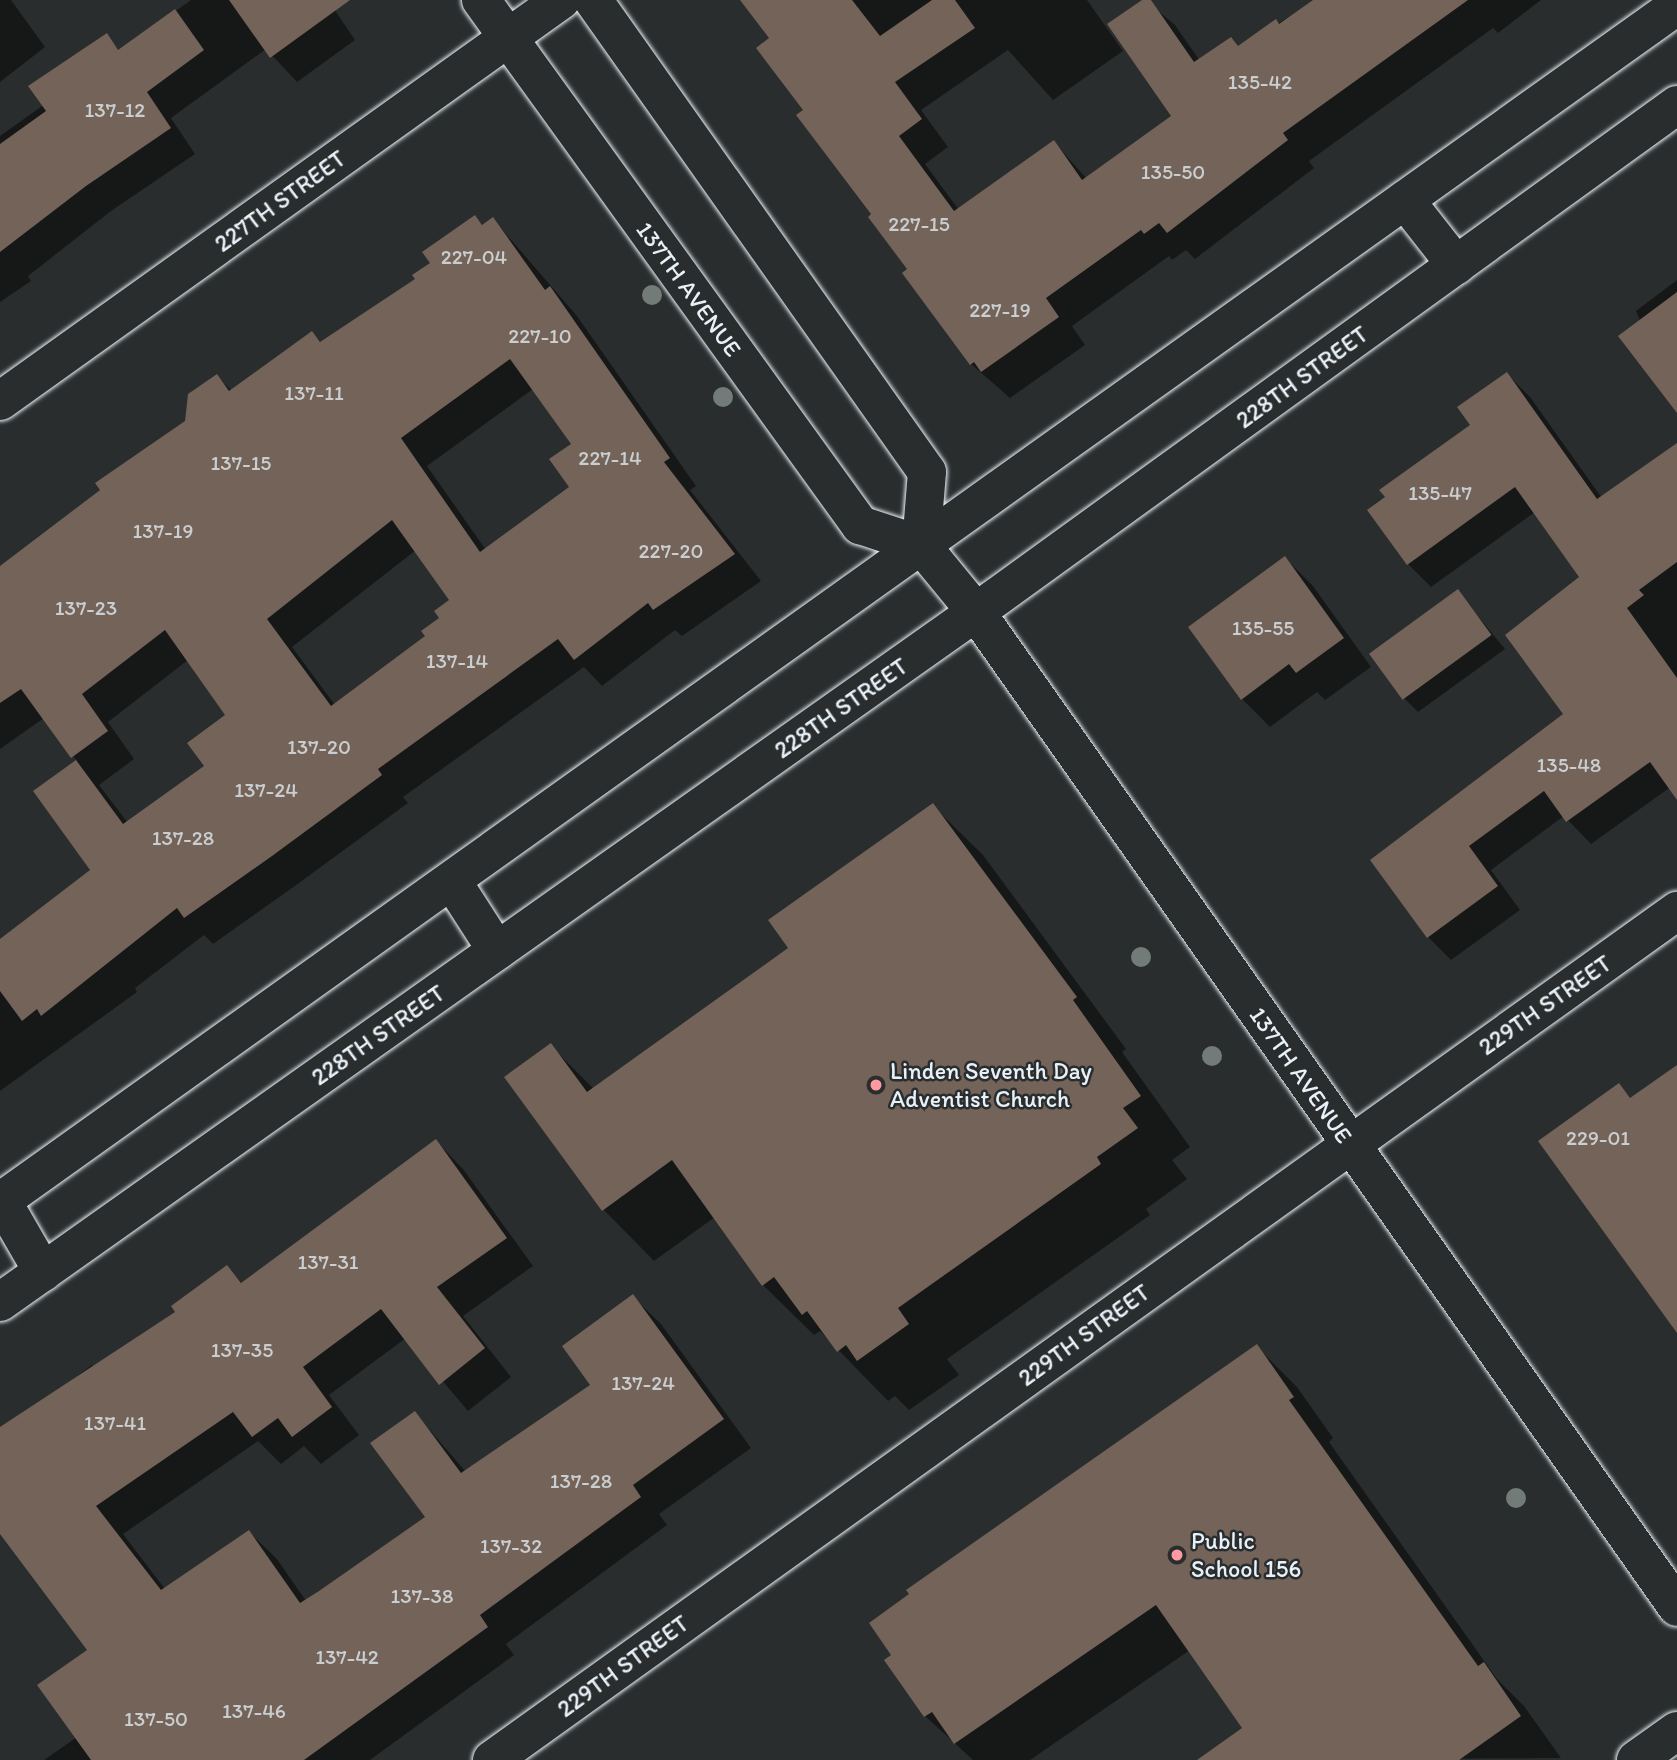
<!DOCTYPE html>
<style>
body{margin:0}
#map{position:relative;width:1677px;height:1760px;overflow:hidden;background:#2a2d2e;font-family:Itim,sans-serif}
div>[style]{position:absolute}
.shadow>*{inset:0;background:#0007}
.building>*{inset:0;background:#736359;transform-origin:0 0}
.roads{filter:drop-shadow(0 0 2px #e8f1f8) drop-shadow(0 0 2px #e8f1f8)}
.minor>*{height:38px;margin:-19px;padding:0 19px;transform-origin:19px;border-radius:19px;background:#2a2d2e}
.trees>*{width:20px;height:20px;margin:-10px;border-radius:50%;background:#737b79}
.dots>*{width:19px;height:19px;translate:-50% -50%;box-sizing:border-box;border:4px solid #2a2d2e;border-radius:50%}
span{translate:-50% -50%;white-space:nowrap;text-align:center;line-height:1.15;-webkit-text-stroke:5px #2a2d2e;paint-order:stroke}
.number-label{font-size:21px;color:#cbced0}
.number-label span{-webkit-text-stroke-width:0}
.street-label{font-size:24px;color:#e8f1f8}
.poi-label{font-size:24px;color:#e8f1f8}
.left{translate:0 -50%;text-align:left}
</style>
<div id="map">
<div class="shadow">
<i style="clip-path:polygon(0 0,11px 0,45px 47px,0 82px)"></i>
<i style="clip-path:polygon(191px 0,328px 0,355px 40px,297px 82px,266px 49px,171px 118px,195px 154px,111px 211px,28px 276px,31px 281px,0 302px,0 136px)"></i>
<i style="clip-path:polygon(768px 0,1087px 0,1123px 51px,1053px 100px,1008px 50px,921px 110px,948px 147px,925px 164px,959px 210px,1054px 142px,1087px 179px,1173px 116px,1145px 0,1175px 25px,1200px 61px,1239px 47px,1317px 0,1541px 0,1498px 33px,1493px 28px,1309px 161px,1314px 168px,1195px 259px,1186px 250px,1172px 260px,1169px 256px,1072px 326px,1085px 345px,1010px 398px,971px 364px,805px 110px,771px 38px)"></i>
<i style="clip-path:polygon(evenodd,475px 217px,484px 226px,493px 219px,577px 316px,696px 486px,690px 490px,761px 581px,682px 636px,675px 630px,602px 686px,584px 667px,403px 797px,408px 803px,299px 883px,213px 944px,204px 935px,135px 988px,137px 992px,0 1091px,0 941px,93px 871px,77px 761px,44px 718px,0 749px,0 568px,187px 422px,217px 376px,232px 391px,312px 333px,322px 343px,418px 279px,475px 217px,533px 389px,573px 444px,572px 487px,486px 550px,427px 466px,533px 389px,475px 217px,416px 550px,452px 601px,427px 636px,335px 705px,292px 647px,416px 550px,475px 217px,188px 660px,227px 716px,207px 766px,128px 823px,99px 785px,134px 759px,108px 722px,188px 660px)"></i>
<i style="clip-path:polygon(1677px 280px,1677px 408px,1636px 311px)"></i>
<i style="clip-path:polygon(1507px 374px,1530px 397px,1602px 498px,1677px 445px,1677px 791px,1672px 786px,1591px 844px,1564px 816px,1491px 870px,1520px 910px,1451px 960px,1428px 937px,1373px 860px,1565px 715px,1582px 578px,1535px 512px,1431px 587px,1408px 564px,1472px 425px)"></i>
<i style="clip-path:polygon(1285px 558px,1313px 586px,1371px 667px,1325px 700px,1317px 692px,1270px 727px,1242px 699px)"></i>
<i style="clip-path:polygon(1458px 592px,1505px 649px,1418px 712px,1404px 698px)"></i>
<i style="clip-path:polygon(932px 805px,983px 855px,1126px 1049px,1122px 1052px,1190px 1147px,1172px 1160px,1187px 1179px,1146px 1209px,1150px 1215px,947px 1359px,959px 1375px,909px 1410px,895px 1396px,888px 1401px,820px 1331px,814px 1335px,763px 1285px,715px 1217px,654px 1261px,604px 1210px,507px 1077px,551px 1046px,594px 1089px,790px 948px)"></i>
<i style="clip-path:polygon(436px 1141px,463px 1169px,533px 1266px,463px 1316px,511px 1377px,468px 1411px,406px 1338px,329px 1395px,359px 1435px,321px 1464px,304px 1446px,281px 1464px,258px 1441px,123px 1534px,165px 1589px,249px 1532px,277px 1559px,306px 1601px,427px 1518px,415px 1413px,466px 1472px,592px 1385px,633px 1297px,661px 1324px,751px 1448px,659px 1514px,667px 1525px,506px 1644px,514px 1655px,370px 1760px,44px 1760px,77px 1737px,89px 1650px,0 1531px,0 1433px,92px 1365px,96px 1369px,178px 1312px,227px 1267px,243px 1284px)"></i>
<i style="clip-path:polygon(1256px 1346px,1297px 1387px,1333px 1438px,1329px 1442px,1497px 1679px,1524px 1706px,1561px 1758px,1200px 1760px,1245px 1728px,1190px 1650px,1030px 1760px,973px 1760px,925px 1716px,887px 1661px)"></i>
</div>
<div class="building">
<i style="clip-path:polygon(229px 0,350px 0,270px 58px)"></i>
<i style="clip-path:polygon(740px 0,852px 0,880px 36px,932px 0,955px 0,975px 28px,895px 82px,922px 119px,899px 136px,954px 211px,1054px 140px,1082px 180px,1171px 116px,1107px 24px,1142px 0,1151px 0,1194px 62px,1231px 37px,1238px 46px,1276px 19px,1279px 24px,1313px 0,1468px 0,1283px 133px,1288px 140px,1167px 233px,1159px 223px,1144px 234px,1141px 230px,1046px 298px,1059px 317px,981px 372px,974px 362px,970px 365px,902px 273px,907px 269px,868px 217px,871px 214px,796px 115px,803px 110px,756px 48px,769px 38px)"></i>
<i style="clip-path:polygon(175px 9px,204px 50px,147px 92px,171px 128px,86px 186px,0 252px,0 144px,46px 111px,28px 86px,107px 33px,118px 50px)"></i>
<i style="clip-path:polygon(evenodd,475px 215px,482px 225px,493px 217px,545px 290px,550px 286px,670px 458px,664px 462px,735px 554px,653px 610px,648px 603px,574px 660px,558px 639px,378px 769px,382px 775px,272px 856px,184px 918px,177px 908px,41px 1016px,37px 1009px,22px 1021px,0 991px,0 939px,90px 870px,33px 791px,76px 760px,123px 824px,204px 766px,187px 743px,225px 715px,165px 630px,82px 694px,108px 731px,71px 758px,21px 689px,0 703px,0 566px,100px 490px,95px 483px,185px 421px,188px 394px,217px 374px,229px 391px,312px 331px,320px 342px,415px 279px,412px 275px,430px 263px,422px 252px,475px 215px,510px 359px,571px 444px,549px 459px,569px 487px,480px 552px,401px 438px,510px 359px,475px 215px,392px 520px,449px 600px,434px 611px,439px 618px,421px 631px,425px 636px,331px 706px,267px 619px,392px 520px)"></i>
<i style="clip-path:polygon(1677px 292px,1677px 413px,1618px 336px)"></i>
<i style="clip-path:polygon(1507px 372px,1597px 499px,1677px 443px,1677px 562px,1639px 590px,1644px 595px,1627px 608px,1677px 678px,1677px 800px,1650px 762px,1566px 822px,1544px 791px,1469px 846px,1498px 886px,1427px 938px,1370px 860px,1563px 714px,1505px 635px,1579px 577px,1515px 487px,1407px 565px,1367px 510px,1385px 497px,1379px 490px,1470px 425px,1457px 407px)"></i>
<i style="clip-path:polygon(1285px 556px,1344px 638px,1296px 673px,1289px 664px,1241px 700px,1188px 627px)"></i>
<i style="left:1458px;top:589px;width:57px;height:110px;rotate:54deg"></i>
<i style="clip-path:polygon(933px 803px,1077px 997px,1073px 1000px,1141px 1096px,1123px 1108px,1138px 1128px,1097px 1157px,1101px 1164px,898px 1308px,909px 1324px,857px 1361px,846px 1345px,837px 1352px,807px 1311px,802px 1315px,774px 1277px,762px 1286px,672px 1160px,602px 1211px,504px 1077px,551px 1043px,587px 1092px,788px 948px,768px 920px)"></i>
<i style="clip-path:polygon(1677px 1065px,1677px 1333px,1538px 1141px,1619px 1083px,1630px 1098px)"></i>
<i style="clip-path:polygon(436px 1139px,507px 1238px,437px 1287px,485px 1348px,439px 1385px,381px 1309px,303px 1367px,332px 1407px,292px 1437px,278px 1418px,252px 1437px,233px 1412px,96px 1506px,161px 1590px,249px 1530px,300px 1603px,319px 1591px,425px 1517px,370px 1443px,415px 1411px,461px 1473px,590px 1385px,562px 1346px,633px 1294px,724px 1419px,633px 1485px,641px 1497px,480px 1615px,488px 1627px,304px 1760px,91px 1760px,37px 1685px,87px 1650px,0 1534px,0 1427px,175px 1312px,171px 1306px,227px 1265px,241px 1283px)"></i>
<i style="clip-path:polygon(1257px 1344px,1294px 1397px,1289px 1400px,1478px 1666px,1484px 1662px,1521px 1716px,1459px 1760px,1197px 1760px,1242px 1728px,1156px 1605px,954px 1744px,932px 1712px,924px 1717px,884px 1660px,891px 1655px,869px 1623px,909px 1594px,906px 1590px)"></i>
</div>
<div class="roads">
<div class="minor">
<i style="left:481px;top:0;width:648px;rotate:54.17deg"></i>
<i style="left:860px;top:525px;width:64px;rotate:18.2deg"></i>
<i style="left:921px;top:545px;width:87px;rotate:50.6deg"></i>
<i style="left:976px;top:612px;width:1217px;rotate:54.83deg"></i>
<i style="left:593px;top:0;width:578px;rotate:54.72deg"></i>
<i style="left:927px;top:472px;width:73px;rotate:94.7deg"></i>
<i style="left:1405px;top:200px;width:83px;rotate:51.9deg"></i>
<i style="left:0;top:401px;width:690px;rotate:-35.56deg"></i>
<i style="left:452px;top:881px;width:83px;rotate:57.3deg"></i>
<i style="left:2px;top:1201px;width:82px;rotate:60deg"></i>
<i style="left:0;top:1202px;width:2060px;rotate:-35.5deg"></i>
<i style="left:0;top:1302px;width:1195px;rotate:-35.26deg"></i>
<i style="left:976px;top:612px;width:865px;rotate:-35.88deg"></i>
<i style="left:492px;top:1760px;width:1458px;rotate:-35.62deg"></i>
<i style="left:1636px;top:1760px;width:50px;rotate:-35.3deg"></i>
</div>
</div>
<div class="trees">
<i style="left:652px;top:295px"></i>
<i style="left:723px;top:397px"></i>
<i style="left:1141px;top:957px"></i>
<i style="left:1212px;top:1056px"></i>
<i style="left:1516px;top:1498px"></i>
</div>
<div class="dots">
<i style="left:876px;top:1085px;background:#ff9aa2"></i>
<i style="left:1177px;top:1555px;background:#ff9aa2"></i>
</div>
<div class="number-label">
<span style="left:1260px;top:82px">135-42</span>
<span style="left:115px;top:110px">137-12</span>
<span style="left:1173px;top:172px">135-50</span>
<span style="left:919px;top:224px">227-15</span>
<span style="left:474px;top:257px">227-04</span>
<span style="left:1000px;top:310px">227-19</span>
<span style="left:540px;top:336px">227-10</span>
<span style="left:314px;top:393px">137-11</span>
<span style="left:610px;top:458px">227-14</span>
<span style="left:241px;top:463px">137-15</span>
<span style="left:1440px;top:493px">135-47</span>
<span style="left:163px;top:531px">137-19</span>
<span style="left:671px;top:551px">227-20</span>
<span style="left:86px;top:608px">137-23</span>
<span style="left:1263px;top:628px">135-55</span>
<span style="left:457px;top:661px">137-14</span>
<span style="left:319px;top:747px">137-20</span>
<span style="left:1569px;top:765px">135-48</span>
<span style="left:266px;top:790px">137-24</span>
<span style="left:183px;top:838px">137-28</span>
<span style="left:1598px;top:1138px">229-01</span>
<span style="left:328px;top:1262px">137-31</span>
<span style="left:242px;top:1350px">137-35</span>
<span style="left:643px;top:1383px">137-24</span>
<span style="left:115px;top:1423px">137-41</span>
<span style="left:581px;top:1481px">137-28</span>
<span style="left:511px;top:1546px">137-32</span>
<span style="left:422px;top:1596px">137-38</span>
<span style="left:347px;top:1657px">137-42</span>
<span style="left:254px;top:1711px">137-46</span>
<span style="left:156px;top:1719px">137-50</span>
</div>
<div class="street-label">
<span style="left:280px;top:201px;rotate:-36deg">227TH STREET</span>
<span style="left:689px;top:289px;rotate:54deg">137TH AVENUE</span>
<span style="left:1302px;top:377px;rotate:-36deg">228TH STREET</span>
<span style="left:841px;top:708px;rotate:-35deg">228TH STREET</span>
<span style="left:1545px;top:1005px;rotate:-35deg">229TH STREET</span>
<span style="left:378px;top:1035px;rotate:-35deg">228TH STREET</span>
<span style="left:1301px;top:1075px;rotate:55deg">137TH AVENUE</span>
<span style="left:1084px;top:1335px;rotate:-36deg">229TH STREET</span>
<span style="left:623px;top:1666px;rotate:-36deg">229TH STREET</span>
</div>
<div class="poi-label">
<span class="left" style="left:890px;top:1085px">Linden Seventh Day<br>Adventist Church</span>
<span class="left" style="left:1191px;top:1555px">Public<br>School 156</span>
</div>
</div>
